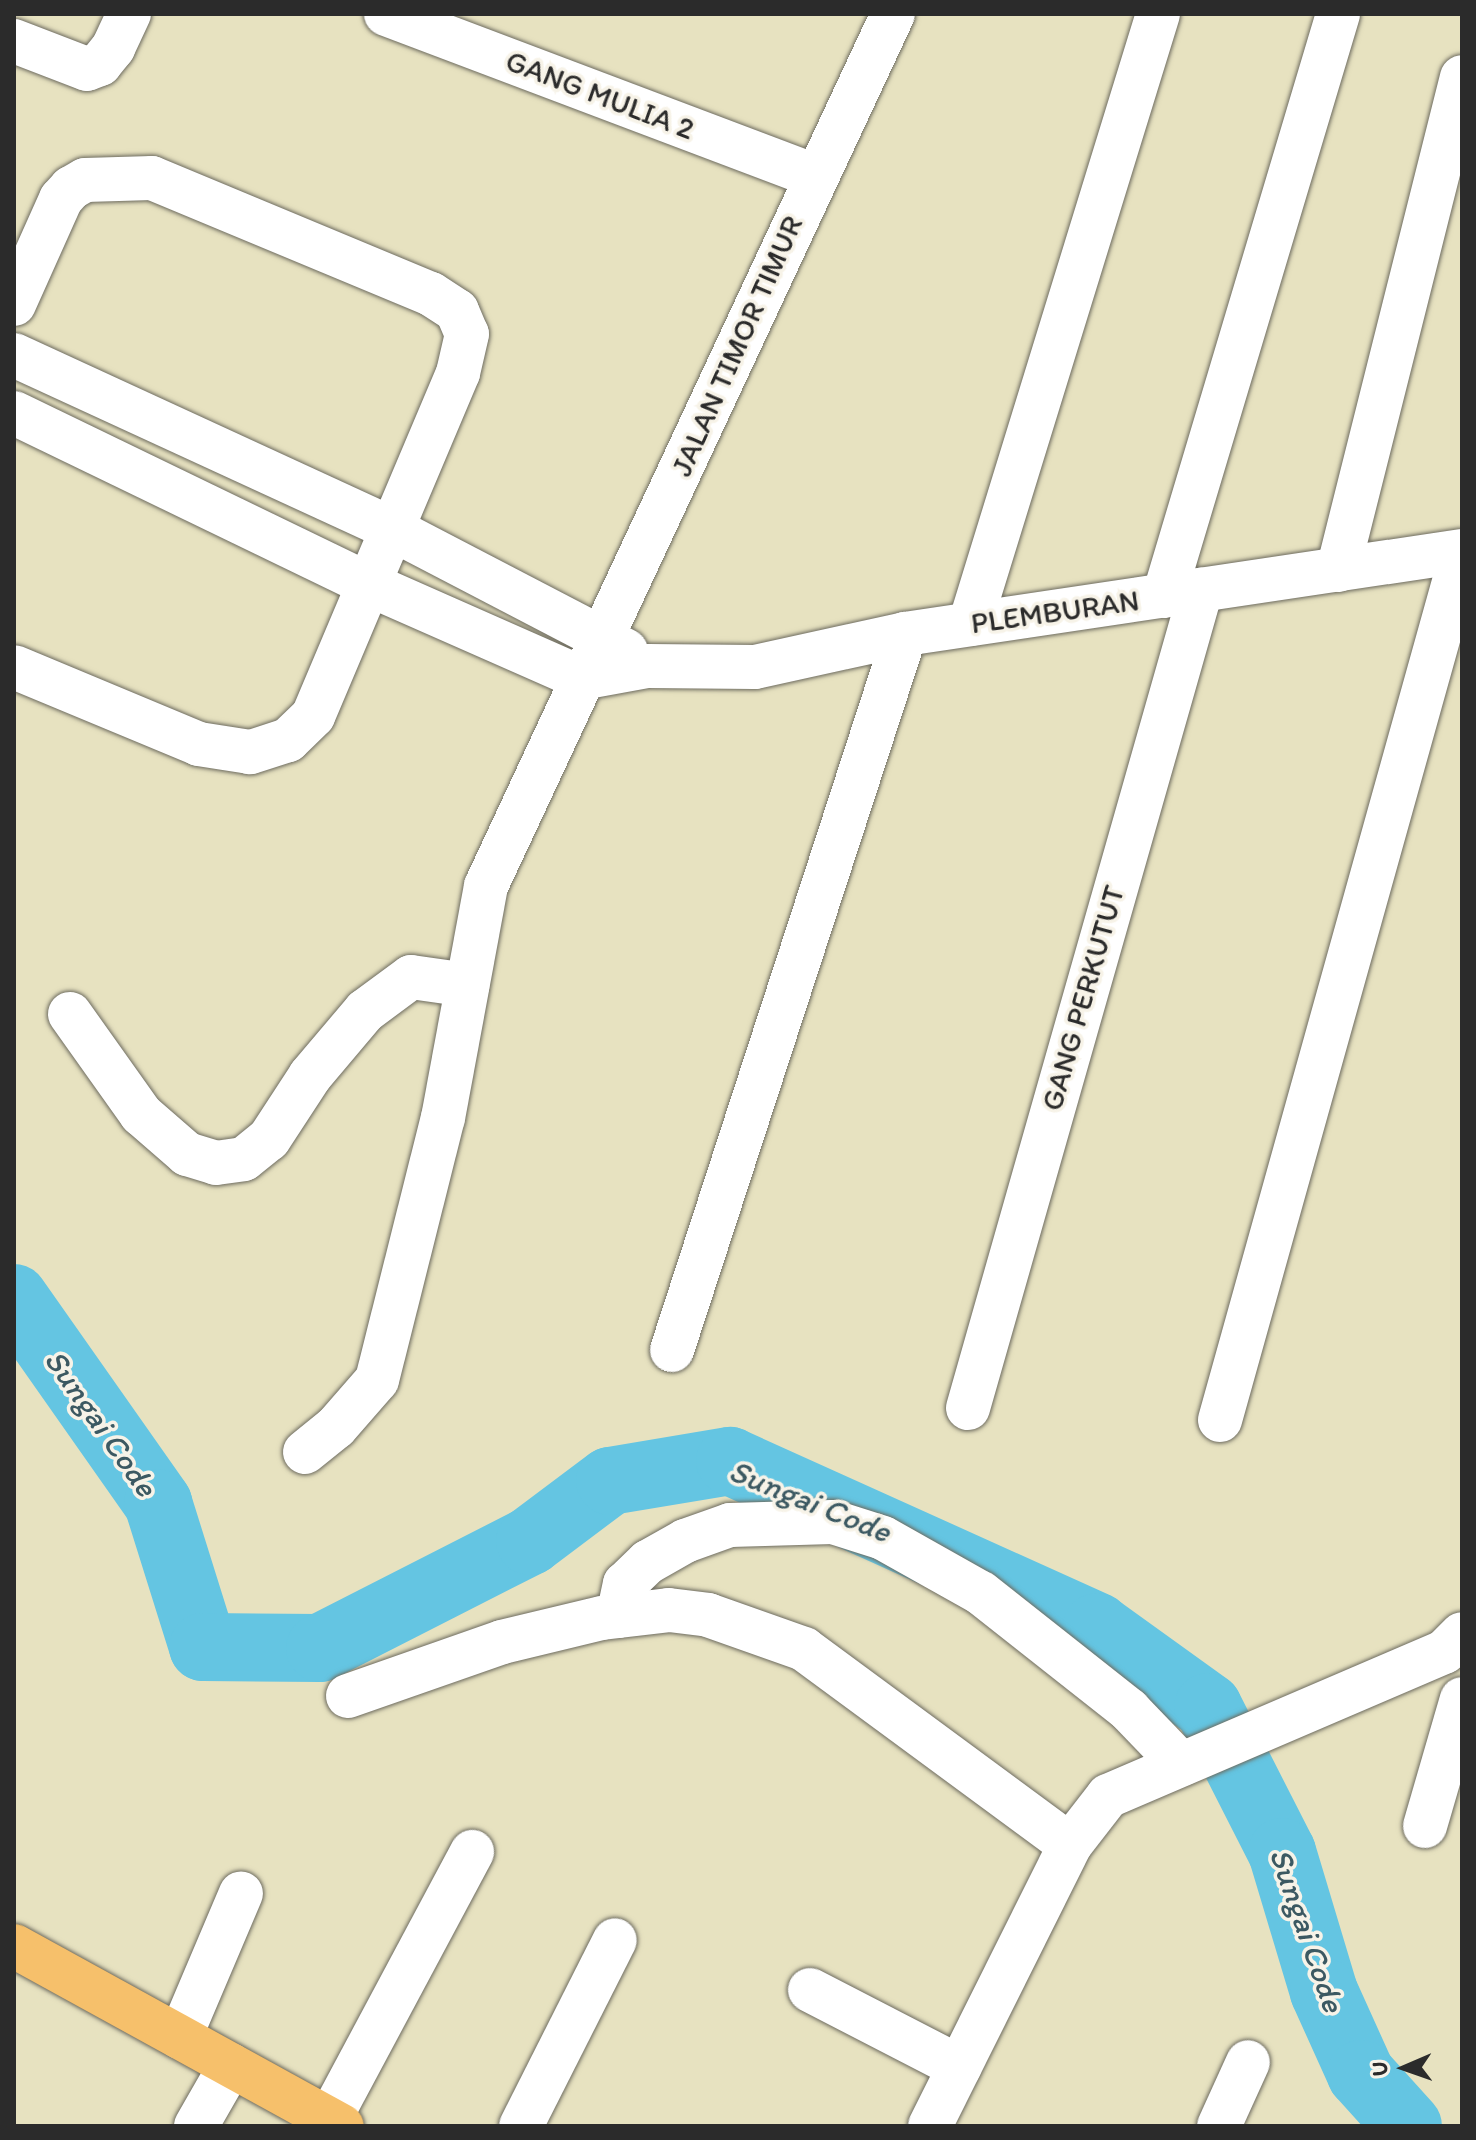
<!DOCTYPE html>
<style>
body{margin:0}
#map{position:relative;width:1476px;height:2140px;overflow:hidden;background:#e7e2c0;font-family:Itim,sans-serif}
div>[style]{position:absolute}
.river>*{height:68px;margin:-34px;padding:0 34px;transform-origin:34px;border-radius:34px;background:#64c5e2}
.roads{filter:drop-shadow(0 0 2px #6d6b5f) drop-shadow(0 0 2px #6d6b5f)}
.minor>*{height:44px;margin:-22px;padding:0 22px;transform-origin:22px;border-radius:22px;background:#fff}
.major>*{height:44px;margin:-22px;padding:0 22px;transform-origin:22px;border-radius:22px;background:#f6c06b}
span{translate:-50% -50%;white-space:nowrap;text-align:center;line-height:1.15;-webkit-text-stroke:7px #f7f3e8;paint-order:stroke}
.street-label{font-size:30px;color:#2b2b2b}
.water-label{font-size:32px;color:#3c5962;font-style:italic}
.frame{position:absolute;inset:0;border:16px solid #2b2b2b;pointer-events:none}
.north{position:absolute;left:1364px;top:2028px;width:80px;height:80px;-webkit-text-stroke:6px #f7f3e8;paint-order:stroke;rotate:268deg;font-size:22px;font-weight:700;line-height:32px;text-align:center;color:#2b2b2b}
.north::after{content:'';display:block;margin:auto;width:28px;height:36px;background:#2b2b2b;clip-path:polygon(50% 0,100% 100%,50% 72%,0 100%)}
</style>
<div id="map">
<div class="river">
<i style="left:14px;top:1298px;width:251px;rotate:54.9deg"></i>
<i style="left:158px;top:1503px;width:151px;rotate:72.6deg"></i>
<i style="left:203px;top:1647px;width:117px;rotate:0.5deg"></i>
<i style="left:320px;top:1648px;width:236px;rotate:-27deg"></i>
<i style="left:530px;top:1541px;width:100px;rotate:-36.9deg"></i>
<i style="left:610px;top:1481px;width:122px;rotate:-9.5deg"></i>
<i style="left:730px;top:1461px;width:403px;rotate:24.3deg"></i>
<i style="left:1097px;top:1627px;width:137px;rotate:35.8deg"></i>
<i style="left:1208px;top:1707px;width:163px;rotate:63deg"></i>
<i style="left:1282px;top:1852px;width:146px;rotate:73.3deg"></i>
<i style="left:1324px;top:1992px;width:90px;rotate:65.7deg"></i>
<i style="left:1361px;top:2074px;width:70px;rotate:47.9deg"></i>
</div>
<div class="roads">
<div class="minor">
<i style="left:386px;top:14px;width:458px;rotate:20.7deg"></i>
<i style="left:14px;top:41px;width:78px;rotate:21deg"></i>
<i style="left:87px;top:69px;width:14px;rotate:-21deg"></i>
<i style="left:100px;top:64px;width:21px;rotate:-51deg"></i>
<i style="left:113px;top:48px;width:38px;rotate:-65deg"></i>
<i style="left:14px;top:304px;width:115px;rotate:-65.9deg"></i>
<i style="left:61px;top:199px;width:15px;rotate:-48deg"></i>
<i style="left:71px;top:188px;width:16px;rotate:-30deg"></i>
<i style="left:85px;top:180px;width:67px;rotate:-1.7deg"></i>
<i style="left:152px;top:178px;width:302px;rotate:22.6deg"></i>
<i style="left:431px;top:294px;width:31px;rotate:33deg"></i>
<i style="left:457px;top:311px;width:25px;rotate:67deg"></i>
<i style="left:467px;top:334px;width:40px;rotate:103deg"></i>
<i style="left:458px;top:373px;width:372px;rotate:112.9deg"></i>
<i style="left:313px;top:716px;width:35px;rotate:136deg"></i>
<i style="left:288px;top:740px;width:40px;rotate:162deg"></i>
<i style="left:250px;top:752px;width:52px;rotate:-171.1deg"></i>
<i style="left:199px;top:744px;width:200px;rotate:-157.4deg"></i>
<i style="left:14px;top:355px;width:414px;rotate:24.7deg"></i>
<i style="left:390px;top:528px;width:266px;rotate:27.5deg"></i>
<i style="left:14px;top:413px;width:391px;rotate:25.8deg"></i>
<i style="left:366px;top:583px;width:235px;rotate:23.8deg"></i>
<i style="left:1338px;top:570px;width:508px;rotate:-75.88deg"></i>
<i style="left:1164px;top:596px;width:607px;rotate:-73.35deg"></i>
<i style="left:970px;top:624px;width:638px;rotate:-72.87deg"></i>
<i style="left:581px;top:678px;width:68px;rotate:-10.2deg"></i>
<i style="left:648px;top:666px;width:107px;rotate:0.5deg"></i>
<i style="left:755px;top:667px;width:154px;rotate:-12.4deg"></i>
<i style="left:905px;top:634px;width:563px;rotate:-8.48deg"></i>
<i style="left:70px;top:1014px;width:123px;rotate:54.6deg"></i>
<i style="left:141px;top:1114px;width:61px;rotate:41deg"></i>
<i style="left:187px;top:1154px;width:30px;rotate:17deg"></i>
<i style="left:216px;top:1163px;width:28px;rotate:-8deg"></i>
<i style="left:244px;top:1159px;width:32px;rotate:-39deg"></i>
<i style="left:269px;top:1139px;width:75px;rotate:-56.9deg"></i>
<i style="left:310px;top:1076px;width:85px;rotate:-49.8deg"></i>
<i style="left:365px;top:1011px;width:57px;rotate:-36.5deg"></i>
<i style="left:411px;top:977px;width:57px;rotate:8.1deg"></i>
<i style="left:672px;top:1350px;width:753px;rotate:-71.97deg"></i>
<i style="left:968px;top:1408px;width:851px;rotate:-74.1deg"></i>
<i style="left:1220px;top:1420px;width:900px;rotate:-74.4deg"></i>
<i style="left:305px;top:1452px;width:40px;rotate:-39deg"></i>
<i style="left:336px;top:1427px;width:62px;rotate:-48.9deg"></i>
<i style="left:377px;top:1380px;width:270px;rotate:-75.9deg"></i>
<i style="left:443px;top:1118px;width:236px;rotate:-79.5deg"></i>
<i style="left:486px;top:886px;width:962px;rotate:-64.98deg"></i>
<i style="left:618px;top:1616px;width:33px;rotate:-78deg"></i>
<i style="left:625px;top:1584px;width:32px;rotate:-44deg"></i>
<i style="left:648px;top:1562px;width:43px;rotate:-29.6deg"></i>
<i style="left:685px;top:1541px;width:48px;rotate:-19.6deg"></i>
<i style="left:730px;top:1525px;width:103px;rotate:-1.7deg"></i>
<i style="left:833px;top:1522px;width:52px;rotate:17.7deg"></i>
<i style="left:883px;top:1538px;width:112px;rotate:29.3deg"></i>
<i style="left:981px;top:1593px;width:189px;rotate:38.3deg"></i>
<i style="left:1129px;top:1710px;width:75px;rotate:46.1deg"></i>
<i style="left:348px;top:1696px;width:163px;rotate:-19.3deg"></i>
<i style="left:502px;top:1642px;width:103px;rotate:-13.5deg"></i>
<i style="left:602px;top:1618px;width:67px;rotate:-6.8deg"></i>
<i style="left:669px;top:1610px;width:39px;rotate:7deg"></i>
<i style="left:708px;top:1615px;width:102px;rotate:19.5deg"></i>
<i style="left:804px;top:1649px;width:330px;rotate:36.4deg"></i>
<i style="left:1425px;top:1826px;width:132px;rotate:-73.8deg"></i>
<i style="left:810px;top:1990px;width:168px;rotate:27.3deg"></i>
<i style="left:180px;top:2037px;width:156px;rotate:-67deg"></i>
<i style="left:329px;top:2120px;width:304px;rotate:-61.9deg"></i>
<i style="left:196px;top:2126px;width:70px;rotate:-60.2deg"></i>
<i style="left:521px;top:2126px;width:208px;rotate:-63.2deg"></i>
<i style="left:930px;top:2126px;width:314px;rotate:-63.5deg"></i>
<i style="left:1070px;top:1845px;width:62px;rotate:-52.2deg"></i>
<i style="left:1108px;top:1796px;width:366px;rotate:-23.2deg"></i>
<i style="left:1444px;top:1652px;width:25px;rotate:-45deg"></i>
<i style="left:1219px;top:2126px;width:70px;rotate:-65.6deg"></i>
</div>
<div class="major">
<i style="left:14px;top:1946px;width:374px;rotate:28.8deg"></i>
</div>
</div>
<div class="street-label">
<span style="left:600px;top:95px;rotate:21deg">GANG MULIA 2</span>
<span style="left:737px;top:346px;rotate:-66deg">JALAN TIMOR TIMUR</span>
<span style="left:1055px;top:612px;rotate:-8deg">PLEMBURAN</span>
<span style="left:1083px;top:998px;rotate:-74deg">GANG PERKUTUT</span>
</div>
<div class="water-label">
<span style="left:101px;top:1423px;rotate:55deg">Sungai Code</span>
<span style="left:810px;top:1501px;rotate:22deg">Sungai Code</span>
<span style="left:1307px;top:1930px;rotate:71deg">Sungai Code</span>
</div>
<div class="frame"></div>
<div class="north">U</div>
</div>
